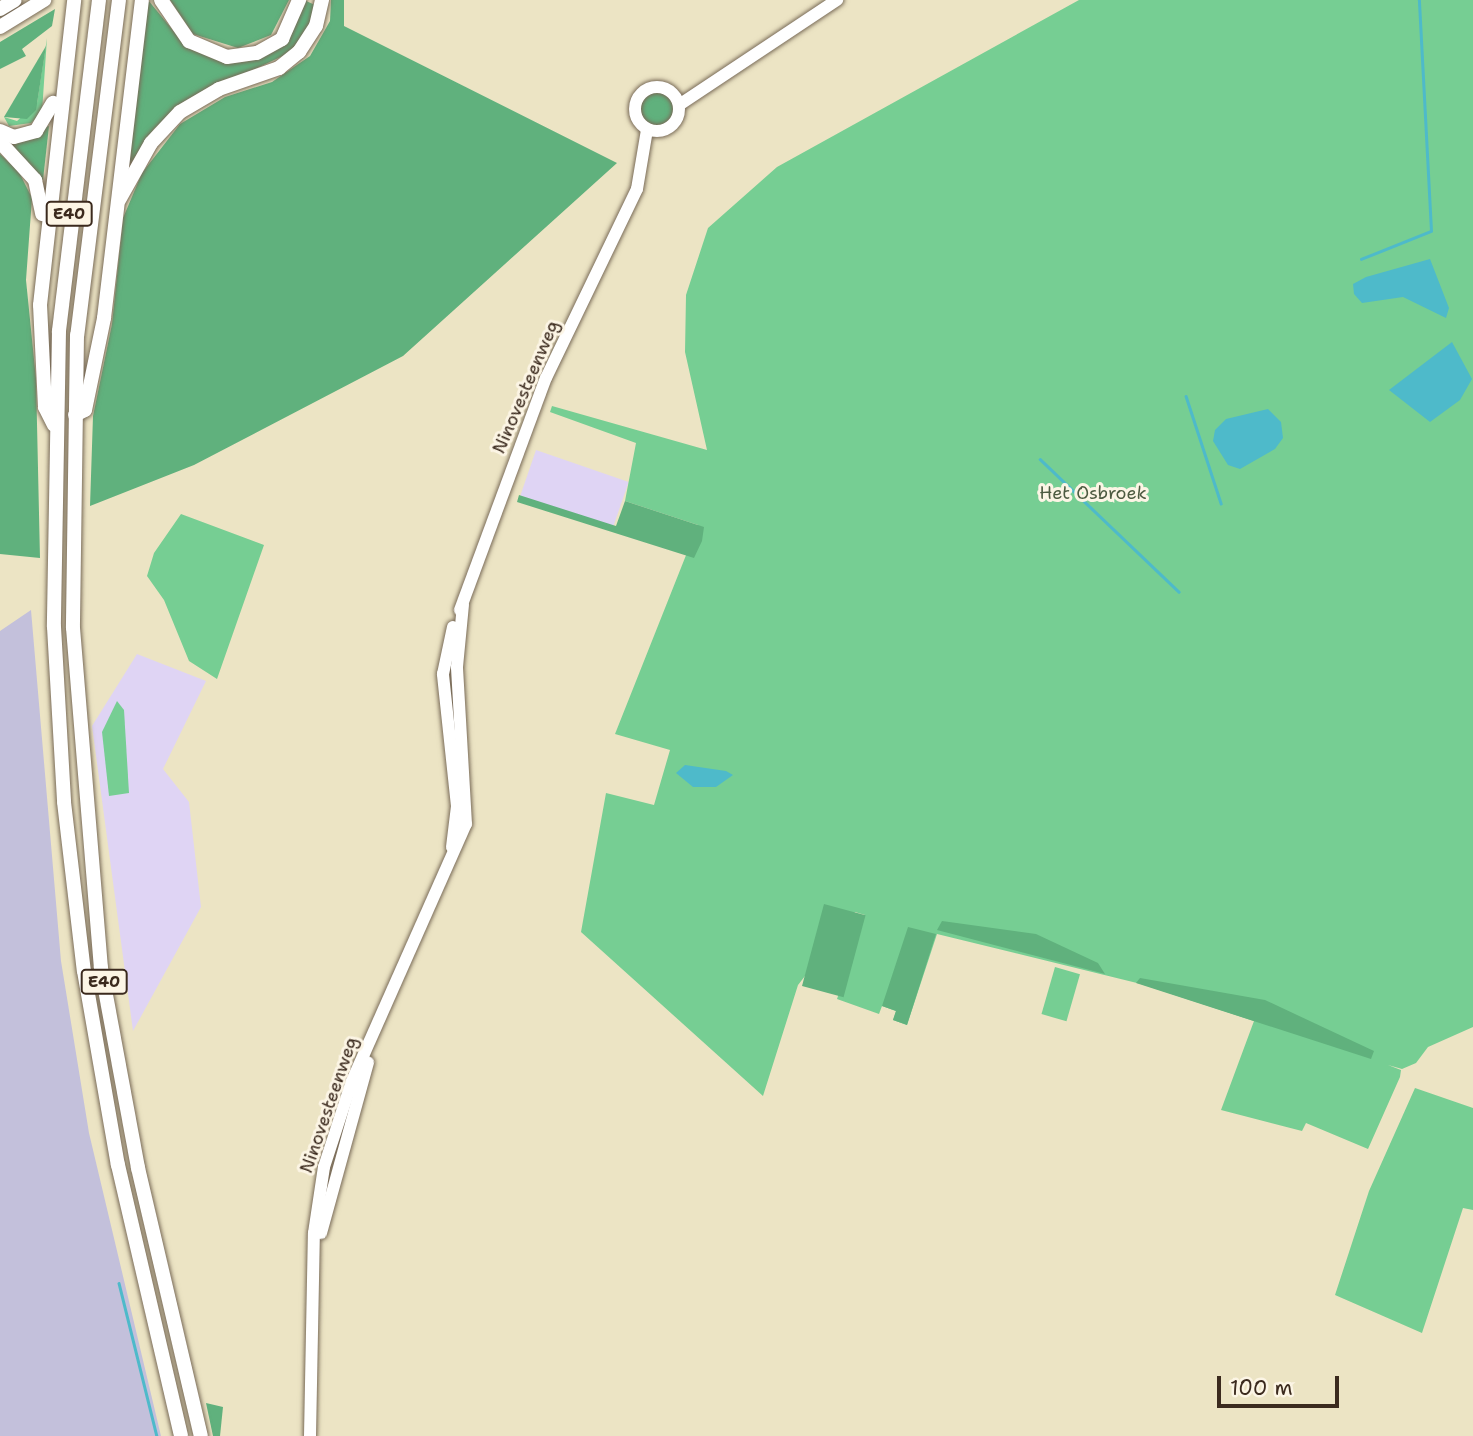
<!DOCTYPE html>
<style>
body{margin:0}
#map{position:relative;width:1473px;height:1436px;overflow:hidden;background:#ece4c4;font-family:"Shantell Sans",sans-serif}
div>[style]{position:absolute}
.built>*{inset:0;background:#dfd4f4;transform-origin:0 0}
.industrial>*{inset:0;background:#c3c0db}
.green>*{inset:0;background:#76ce93;transform-origin:0 0}
.forest>*{inset:0;background:#60b17d;transform-origin:0 0}
.round{border-radius:50%}
.water>*{inset:0;background:#4ebaca}
.stream>*{height:2.5px;margin:-1.25px;padding:0 1.25px;transform-origin:1.25px;border-radius:1.25px;background:#4ebaca}
.roads{filter:drop-shadow(0 0 2px #796b58) drop-shadow(0 0 2px #796b58)}
.major>*{height:12px;margin:-6px;padding:0 6px;transform-origin:6px;border-radius:6px;background:#fff}
.major>.ring{margin:-6px;padding:0;box-sizing:content-box;background:none;border:12px solid #fff;border-radius:50%}
.highway>*{height:14px;margin:-7px;padding:0 7px;transform-origin:7px;border-radius:7px;background:#fff}
span{translate:-50% -50%;white-space:nowrap;text-align:center;line-height:1.15;-webkit-text-stroke:6px #fcf5e5;paint-order:stroke}
.shield-label span{padding:2px 5px;background:#fcf5e5;border:2px solid;border-radius:5px;-webkit-text-stroke-width:0}
.shield-label{font-size:16px;color:#3b2a1e;font-weight:700}
.street-label{font-size:18px;color:#3b2a1e}
.park-label{font-size:18px;color:#4d5b41}
.scale{position:absolute;left:1217px;top:1376px;width:122px;height:32px;box-sizing:border-box;border:4px solid #3b2a1e;border-top:0;padding-left:9px;font-size:21px;line-height:24px;white-space:nowrap;color:#3b2a1e;-webkit-text-stroke:5px #fcf5e5;paint-order:stroke}
</style>
<div id="map">
<div class="built">
<i style="left:536px;top:450px;width:98px;height:48px;rotate:19deg"></i>
<i style="clip-path:polygon(137px 654px,206px 681px,163px 769px,189px 802px,201px 907px,133px 1031px,92px 726px)"></i>
</div>
<div class="industrial">
<i style="clip-path:polygon(31px 610px,61px 961px,89px 1133px,161px 1436px,0 1436px,0 631px)"></i>
</div>
<div class="green">
<i style="clip-path:polygon(1079px 0,1473px 0,1473px 1027px,1428px 1047px,1416px 1063px,1402px 1069px,1388px 1065px,1401px 1070px,1400px 1077px,1368px 1149px,1306px 1123px,1302px 1131px,1221px 1110px,1254px 1021px,1141px 984px,937px 934px,907px 1025px,893px 1020px,896px 1011px,882px 1006px,879px 1014px,837px 999px,865px 915px,855px 912px,798px 985px,763px 1096px,581px 932px,606px 793px,654px 805px,670px 750px,615px 734px,698px 525px,625px 501px,636px 443px,550px 412px,552px 406px,707px 450px,685px 352px,686px 295px,708px 228px,777px 167px)"></i>
<i style="clip-path:polygon(47px 38px,42px 112px,31px 123px,9px 126px,4px 117px,17px 121px,37px 103px)"></i>
<i style="clip-path:polygon(181px 514px,264px 545px,217px 679px,189px 661px,164px 600px,147px 576px,154px 553px)"></i>
<i style="clip-path:polygon(117px 701px,124px 710px,129px 793px,109px 796px,102px 732px)"></i>
<i style="left:1055px;top:967px;width:26px;height:49px;rotate:16deg"></i>
<i style="clip-path:polygon(1415px 1088px,1473px 1108px,1473px 1210px,1463px 1208px,1422px 1333px,1335px 1295px,1369px 1191px)"></i>
</div>
<div class="forest">
<i style="clip-path:polygon(148px 0,185px 45px,233px 63px,257px 59px,286px 40px,304px 0,315px 5px,307px 30px,289px 53px,181px 104px,154px 129px,121px 178px)"></i>
<i style="clip-path:polygon(170px 0,289px 0,271px 35px,238px 48px,193px 34px)"></i>
<i style="clip-path:polygon(331px 0,344px 0,344px 26px,617px 163px,403px 356px,194px 465px,90px 506px,93px 416px,112px 324px,123px 218px,142px 173px,180px 124px,225px 97px,272px 82px,310px 56px,330px 21px)"></i>
<i style="clip-path:polygon(55px 9px,52px 26px,22px 49px,26px 56px,0 69px,0 42px)"></i>
<i style="clip-path:polygon(46px 46px,36px 110px,27px 119px,4px 117px)"></i>
<i class="round" style="left:640px;top:92px;width:34px;height:34px"></i>
<i style="clip-path:polygon(49px 126px,43px 180px,6px 140px)"></i>
<i style="clip-path:polygon(0 154px,19px 172px,32px 198px,26px 280px,36px 379px,40px 558px,0 554px)"></i>
<i style="clip-path:polygon(519px 495px,616px 526px,625px 501px,704px 527px,702px 541px,694px 558px,517px 502px)"></i>
<i style="left:824px;top:904px;width:43px;height:85px;rotate:15deg"></i>
<i style="clip-path:polygon(942px 921px,1036px 934px,1098px 963px,1105px 974px,937px 930px)"></i>
<i style="clip-path:polygon(908px 927px,936px 934px,907px 1025px,893px 1020px,896px 1011px,882px 1006px)"></i>
<i style="clip-path:polygon(1140px 978px,1265px 1000px,1374px 1051px,1371px 1059px,1136px 983px)"></i>
<i style="clip-path:polygon(206px 1403px,223px 1407px,220px 1436px,213px 1436px)"></i>
</div>
<div class="water">
<i style="clip-path:polygon(1430px 259px,1449px 308px,1446px 318px,1403px 297px,1362px 303px,1354px 294px,1353px 284px,1366px 277px)"></i>
<i style="clip-path:polygon(1452px 342px,1472px 379px,1460px 400px,1430px 422px,1389px 390px)"></i>
<i style="clip-path:polygon(1268px 409px,1281px 422px,1283px 438px,1275px 449px,1240px 469px,1228px 465px,1213px 441px,1215px 430px,1226px 419px)"></i>
<i style="clip-path:polygon(685px 765px,726px 771px,733px 775px,716px 787px,693px 787px,676px 773px)"></i>
</div>
<div class="stream">
<i style="left:1361px;top:259px;width:75px;rotate:-21.8deg"></i>
<i style="left:1431px;top:231px;width:231px;rotate:-93deg"></i>
<i style="left:1186px;top:396px;width:113px;rotate:71.9deg"></i>
<i style="left:1040px;top:459px;width:192px;rotate:43.7deg"></i>
<i style="left:119px;top:1283px;width:158px;rotate:76.1deg"></i>
</div>
<div class="roads">
<div class="major">
<i class="ring" style="left:635px;top:87px;width:32px;height:32px"></i>
<i style="left:679px;top:105px;width:190px;rotate:-33.6deg"></i>
<i style="left:460px;top:610px;width:247px;rotate:-69.7deg"></i>
<i style="left:546px;top:378px;width:210px;rotate:-64.3deg"></i>
<i style="left:637px;top:189px;width:60px;rotate:-80.4deg"></i>
<i style="left:452px;top:847px;width:41px;rotate:-83deg"></i>
<i style="left:457px;top:806px;width:133px;rotate:-96.1deg"></i>
<i style="left:443px;top:674px;width:48px;rotate:-78deg"></i>
<i style="left:321px;top:1233px;width:177px;rotate:-74.6deg"></i>
<i style="left:310px;top:1436px;width:203px;rotate:-88.9deg"></i>
<i style="left:314px;top:1233px;width:67px;rotate:-81.4deg"></i>
<i style="left:324px;top:1167px;width:90px;rotate:-72deg"></i>
<i style="left:352px;top:1081px;width:281px;rotate:-66.1deg"></i>
<i style="left:466px;top:824px;width:157px;rotate:-93.3deg"></i>
<i style="left:457px;top:667px;width:62px;rotate:-84.5deg"></i>
</div>
<div class="highway">
<i style="left:99px;top:0;width:333px;rotate:96.9deg"></i>
<i style="left:59px;top:331px;width:296px;rotate:91deg"></i>
<i style="left:54px;top:627px;width:175px;rotate:86.7deg"></i>
<i style="left:64px;top:802px;width:170px;rotate:83.3deg"></i>
<i style="left:84px;top:971px;width:197px;rotate:80.1deg"></i>
<i style="left:118px;top:1165px;width:278px;rotate:76.9deg"></i>
<i style="left:119px;top:0;width:338px;rotate:97.1deg"></i>
<i style="left:77px;top:335px;width:293px;rotate:90.8deg"></i>
<i style="left:73px;top:628px;width:341px;rotate:85.3deg"></i>
<i style="left:101px;top:968px;width:203px;rotate:79.5deg"></i>
<i style="left:138px;top:1168px;width:275px;rotate:76.8deg"></i>
<i style="left:161px;top:0;width:50px;rotate:55.7deg"></i>
<i style="left:189px;top:41px;width:41px;rotate:22.8deg"></i>
<i style="left:227px;top:57px;width:30px;rotate:-8deg"></i>
<i style="left:257px;top:53px;width:29px;rotate:-29deg"></i>
<i style="left:282px;top:39px;width:43px;rotate:-66.4deg"></i>
<i style="left:0;top:9px;width:17px;rotate:-31deg"></i>
<i style="left:0;top:27px;width:52px;rotate:-31.5deg"></i>
<i style="left:0;top:131px;width:15px;rotate:23deg"></i>
<i style="left:14px;top:137px;width:23px;rotate:-15deg"></i>
<i style="left:36px;top:131px;width:33px;rotate:-59deg"></i>
<i style="left:0;top:142px;width:52px;rotate:47.4deg"></i>
<i style="left:35px;top:180px;width:35px;rotate:78deg"></i>
<i style="left:119px;top:200px;width:65px;rotate:-60.7deg"></i>
<i style="left:151px;top:143px;width:42px;rotate:-46.9deg"></i>
<i style="left:180px;top:112px;width:45px;rotate:-30.5deg"></i>
<i style="left:219px;top:89px;width:64px;rotate:-19.3deg"></i>
<i style="left:279px;top:68px;width:26px;rotate:-39deg"></i>
<i style="left:299px;top:52px;width:31px;rotate:-57deg"></i>
<i style="left:316px;top:26px;width:27px;rotate:-77deg"></i>
<i style="left:75px;top:415px;width:11px;rotate:-27deg"></i>
<i style="left:85px;top:410px;width:94px;rotate:-78.3deg"></i>
<i style="left:104px;top:318px;width:320px;rotate:-83.2deg"></i>
<i style="left:54px;top:425px;width:20px;rotate:-117deg"></i>
<i style="left:45px;top:407px;width:102px;rotate:-92.8deg"></i>
<i style="left:40px;top:305px;width:307px;rotate:-83.6deg"></i>
</div>
</div>
<div class="shield-label">
<span style="left:69px;top:214px">E40</span>
<span style="left:104px;top:982px">E40</span>
</div>
<div class="street-label">
<span style="left:526px;top:387px;rotate:-67deg">Ninovesteenweg</span>
<span style="left:329px;top:1105px;rotate:-71deg">Ninovesteenweg</span>
</div>
<div class="park-label">
<span style="left:1093px;top:493px">Het Osbroek</span>
</div>
<div class="scale">100 m</div>
</div>
